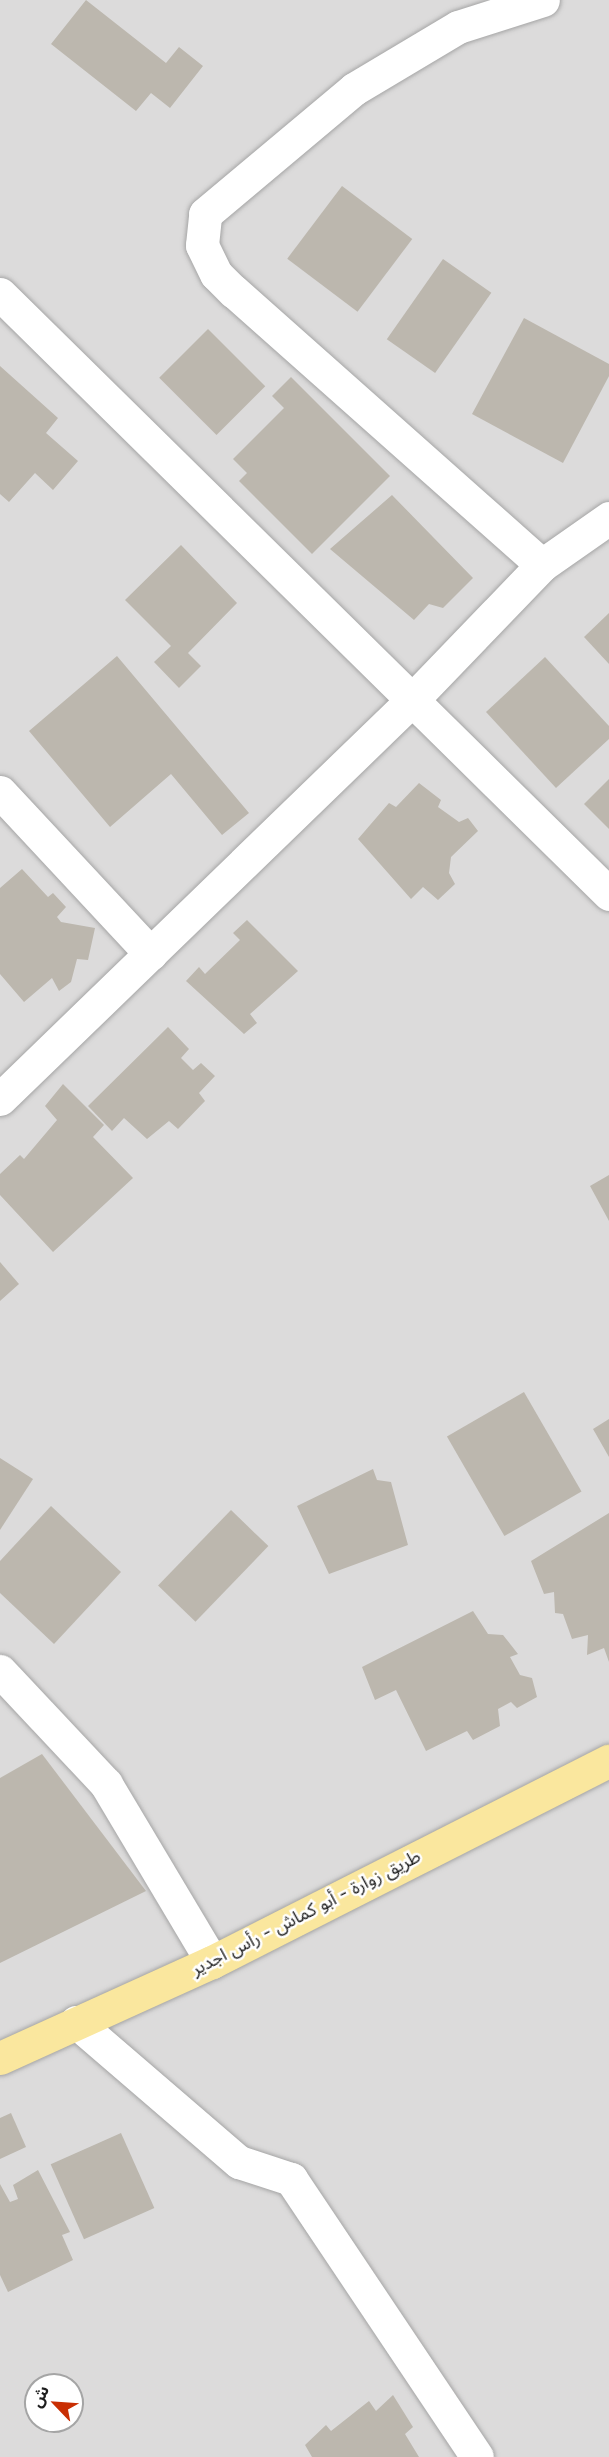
<!DOCTYPE html>
<meta charset="utf-8">
<style>
body{margin:0}
#map{position:relative;width:609px;height:2457px;overflow:hidden;background:#efeee5;font-family:Inter,"Noto Sans Arabic",sans-serif}
div>[style]{position:absolute}
.residential>*{inset:0;background:#dcdbdb}
.building>*{inset:0;background:#bcb7ae;transform-origin:0 0}
.roads{filter:drop-shadow(0 0 2px #a5a5a5) drop-shadow(0 0 2px #a5a5a5)}
.street>*{height:33px;margin:-16.5px;padding:0 16.5px;transform-origin:16.5px;border-radius:16.5px;background:#fff}
.primary>*{height:33px;margin:-16.5px;padding:0 16.5px;transform-origin:16.5px;border-radius:16.5px;background:#fae79e}
span{translate:-50% -50%;white-space:nowrap;text-align:center;line-height:1.15;-webkit-text-stroke:5px #fff;paint-order:stroke}
.street-label{font-size:18px;color:#1e1e1e}
.north{position:absolute;left:24px;top:2373px;width:60px;height:60px;box-sizing:border-box;background:#fff;border:2px solid #a5a5a5;border-radius:50%;rotate:295deg;font-size:16px;font-weight:700;line-height:24px;text-align:center;color:#1e1e1e}
.north::after{content:'';display:block;margin:auto;width:21px;height:27px;background:#c92f03;clip-path:polygon(50% 0,100% 100%,50% 72%,0 100%)}
</style>
<div id="map">
<div class="residential">
<i style="clip-path:polygon(evenodd,0 0,609px 0,609px 2457px,0 2457px,0 0,36px 2385px,72px 2385px,72px 2421px,36px 2421px,36px 2385px)"></i>
</div>
<div class="building">
<i style="clip-path:polygon(86px 0,166px 63px,179px 47px,203px 66px,170px 108px,151px 93px,136px 111px,51px 44px)"></i>
<i style="left:342px;top:186px;width:88px;height:91px;rotate:37deg"></i>
<i style="left:443px;top:259px;width:59px;height:98px;rotate:35deg"></i>
<i style="clip-path:polygon(524px 318px,609px 364px,609px 376px,563px 463px,472px 414px)"></i>
<i style="left:208px;top:329px;width:81px;height:69px;rotate:45deg"></i>
<i style="clip-path:polygon(0 366px,58px 418px,46px 433px,78px 461px,53px 490px,35px 473px,9px 502px,0 494px)"></i>
<i style="clip-path:polygon(291px 377px,390px 476px,312px 554px,239px 481px,247px 473px,233px 459px,284px 408px,272px 396px)"></i>
<i style="clip-path:polygon(392px 495px,473px 578px,443px 608px,429px 604px,414px 620px,330px 549px)"></i>
<i style="clip-path:polygon(181px 545px,237px 603px,188px 653px,201px 666px,179px 688px,154px 662px,171px 646px,125px 600px)"></i>
<i style="clip-path:polygon(609px 613px,609px 664px,584px 637px)"></i>
<i style="clip-path:polygon(117px 656px,249px 813px,222px 835px,171px 774px,110px 827px,29px 731px)"></i>
<i style="clip-path:polygon(545px 657px,609px 726px,609px 739px,556px 788px,486px 712px)"></i>
<i style="clip-path:polygon(609px 779px,609px 829px,584px 804px)"></i>
<i style="clip-path:polygon(419px 783px,441px 800px,438px 807px,459px 822px,468px 818px,478px 831px,451px 857px,449px 873px,455px 884px,438px 900px,423px 887px,411px 899px,358px 839px,389px 803px,396px 807px)"></i>
<i style="clip-path:polygon(22px 869px,48px 897px,53px 893px,66px 907px,57px 917px,61px 922px,95px 928px,88px 960px,77px 959px,71px 982px,59px 991px,52px 978px,24px 1002px,0 974px,0 888px)"></i>
<i style="clip-path:polygon(247px 920px,298px 971px,250px 1014px,257px 1023px,244px 1034px,186px 981px,199px 967px,205px 974px,240px 940px,233px 933px)"></i>
<i style="clip-path:polygon(168px 1027px,189px 1049px,181px 1058px,193px 1070px,201px 1063px,215px 1076px,199px 1093px,205px 1101px,178px 1129px,169px 1121px,147px 1139px,124px 1118px,112px 1131px,88px 1106px)"></i>
<i style="clip-path:polygon(63px 1084px,104px 1125px,93px 1137px,133px 1178px,53px 1252px,0 1195px,0 1174px,20px 1155px,24px 1159px,57px 1120px,45px 1106px)"></i>
<i style="clip-path:polygon(609px 1175px,609px 1221px,590px 1186px)"></i>
<i style="clip-path:polygon(0 1262px,19px 1284px,0 1301px)"></i>
<i style="left:524px;top:1392px;width:115px;height:89px;rotate:60deg"></i>
<i style="clip-path:polygon(609px 1419px,609px 1457px,593px 1429px)"></i>
<i style="clip-path:polygon(0 1458px,33px 1479px,0 1530px)"></i>
<i style="clip-path:polygon(373px 1469px,377px 1480px,391px 1482px,408px 1545px,329px 1574px,297px 1506px)"></i>
<i style="clip-path:polygon(51px 1506px,121px 1572px,54px 1644px,0 1593px,0 1561px)"></i>
<i style="left:231px;top:1510px;width:52px;height:105px;rotate:44deg"></i>
<i style="clip-path:polygon(609px 1513px,609px 1662px,604px 1648px,587px 1655px,588px 1635px,572px 1639px,563px 1614px,555px 1613px,554px 1592px,544px 1594px,531px 1561px)"></i>
<i style="clip-path:polygon(473px 1611px,488px 1634px,503px 1635px,518px 1654px,510px 1657px,520px 1675px,532px 1678px,537px 1697px,517px 1708px,511px 1702px,498px 1709px,500px 1726px,473px 1740px,467px 1731px,426px 1751px,396px 1690px,375px 1700px,362px 1667px)"></i>
<i style="clip-path:polygon(42px 1754px,146px 1891px,0 1963px,0 1778px)"></i>
<i style="clip-path:polygon(11px 2113px,26px 2147px,0 2159px,0 2118px)"></i>
<i style="left:121px;top:2133px;width:82px;height:77px;rotate:66deg"></i>
<i style="clip-path:polygon(38px 2170px,70px 2232px,62px 2235px,73px 2260px,8px 2292px,0 2275px,0 2184px,10px 2202px,18px 2199px,13px 2185px)"></i>
<i style="clip-path:polygon(393px 2395px,413px 2427px,405px 2434px,419px 2457px,312px 2457px,305px 2445px,326px 2425px,331px 2431px,369px 2401px,376px 2411px)"></i>
</div>
<div class="roads">
<div class="street">
<i style="left:0;top:294px;width:855px;rotate:44.57deg"></i>
<i style="left:542px;top:565px;width:412px;rotate:-138.4deg"></i>
<i style="left:234px;top:292px;width:25px;rotate:-135deg"></i>
<i style="left:216px;top:274px;width:32px;rotate:-116deg"></i>
<i style="left:202px;top:245px;width:31px;rotate:-84deg"></i>
<i style="left:205px;top:214px;width:194px;rotate:-40deg"></i>
<i style="left:354px;top:89px;width:121px;rotate:-30.8deg"></i>
<i style="left:458px;top:27px;width:89px;rotate:-17.6deg"></i>
<i style="left:0;top:792px;width:221px;rotate:47deg"></i>
<i style="left:0;top:1099px;width:575px;rotate:-44.08deg"></i>
<i style="left:413px;top:699px;width:186px;rotate:-46.1deg"></i>
<i style="left:542px;top:565px;width:82px;rotate:-35deg"></i>
<i style="left:0;top:1671px;width:155px;rotate:46.8deg"></i>
<i style="left:106px;top:1784px;width:207px;rotate:59.2deg"></i>
<i style="left:76px;top:2022px;width:215px;rotate:40.7deg"></i>
<i style="left:239px;top:2162px;width:55px;rotate:18.1deg"></i>
<i style="left:291px;top:2179px;width:334px;rotate:56.2deg"></i>
</div>
<div class="primary">
<i style="left:0;top:2058px;width:233px;rotate:-24.4deg"></i>
<i style="left:212px;top:1962px;width:445px;rotate:-26.9deg"></i>
</div>
</div>
<div class="street-label">
<span style="left:306px;top:1913px;rotate:-27deg">طريق زوارة - أبو كماش - رأس اجدير</span>
</div>
<div class="north">ش</div>
</div>
